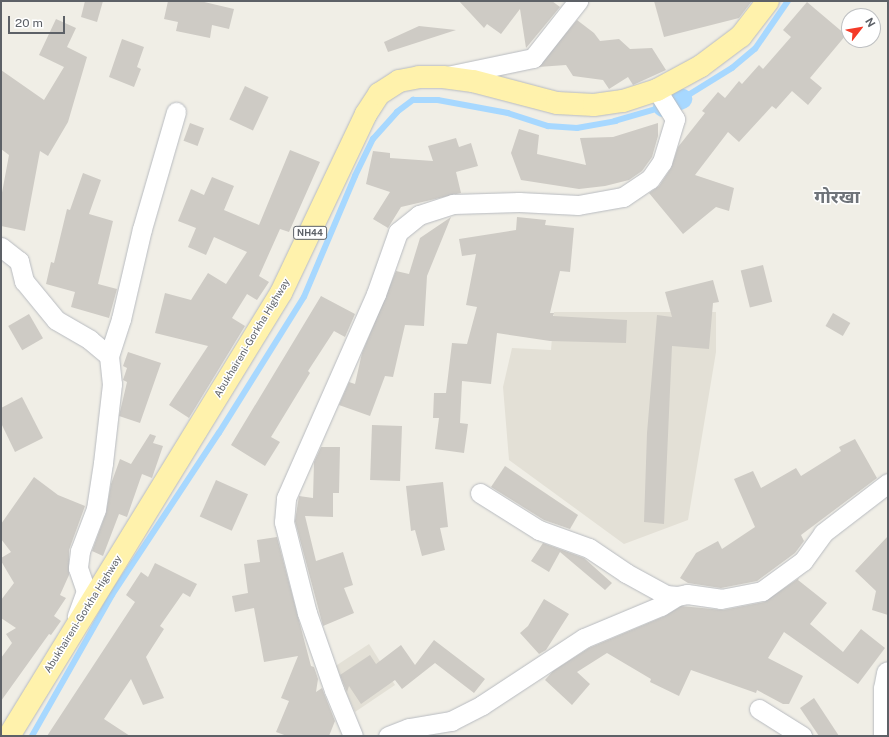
<!DOCTYPE html>
<meta charset="utf-8">
<style>
body{margin:0}
#map{position:relative;width:889px;height:737px;overflow:hidden;background:#f0eee6;font-family:"Public Sans","Noto Sans Devanagari",sans-serif}
div>[style]{position:absolute}
.education>*{inset:0;background:#e3e0d6}
.stream>*{height:5.5px;margin:-2.75px;padding:0 2.75px;transform-origin:2.75px;border-radius:2.75px;background:#a7d8ff}
.canal>*{height:20px;margin:-10px;padding:0 10px;transform-origin:10px;border-radius:10px;background:#a7d8ff}
.building>*{inset:0;background:#cecbc5;transform-origin:0 0}
.roads{filter:drop-shadow(0 0 1px #b8bbc0) drop-shadow(0 0 1px #b8bbc0)}
.street>*{height:19px;margin:-9.5px;padding:0 9.5px;transform-origin:9.5px;border-radius:9.5px;background:#fff}
.secondary>*{height:22px;margin:-11px;padding:0 11px;transform-origin:11px;border-radius:11px;background:#fff}
.primary>*{height:22px;margin:-11px;padding:0 11px;transform-origin:11px;border-radius:11px;background:#fff2ac}
span{translate:-50% -50%;white-space:nowrap;text-align:center;line-height:1.15;-webkit-text-stroke:3px #fff;paint-order:stroke}
.shield-label span{padding:1px 3px;background:#fff;border:1px solid;border-radius:3px;-webkit-text-stroke-width:0}
.shield-label{font-size:9px;color:#5d6167;font-weight:700}
.street-label{font-size:10px;color:#5d6167}
.town-label{font-size:18px;color:#6e7379;font-weight:700}
.frame{position:absolute;inset:0;border:2px solid #5d6167;pointer-events:none}
.north{position:absolute;left:841px;top:8px;width:40px;height:40px;box-sizing:border-box;background:#fff;border:1px solid #bec0c2;border-radius:50%;rotate:59deg;font-size:11px;font-weight:700;line-height:16px;text-align:center;color:#5d6167}
.north::after{content:'';display:block;margin:auto;width:14px;height:18px;background:#f43a28;clip-path:polygon(50% 0,100% 100%,50% 72%,0 100%)}
.scale{position:absolute;left:8px;top:16px;width:57px;height:18px;box-sizing:border-box;border:2px solid #5d6167;border-top:0;padding-left:5px;font-size:12px;line-height:14px;white-space:nowrap;color:#5d6167;-webkit-text-stroke:3px #fff;paint-order:stroke}
</style>
<div id="map">
<div class="education">
<i style="clip-path:polygon(554px 312px,716px 312px,716px 352px,688px 520px,624px 544px,509px 460px,503px 387px,512px 348px,551px 350px)"></i>
<i style="clip-path:polygon(369px 644px,395px 685px,355px 712px,334px 667px)"></i>
</div>
<div class="stream">
<i style="left:682px;top:99px;width:59px;rotate:-31.8deg"></i>
<i style="left:732px;top:68px;width:30px;rotate:-40deg"></i>
<i style="left:755px;top:49px;width:58px;rotate:-55.5deg"></i>
<i style="left:32px;top:736px;width:162px;rotate:-60.4deg"></i>
<i style="left:112px;top:595px;width:194px;rotate:-56.6deg"></i>
<i style="left:219px;top:433px;width:160px;rotate:-58deg"></i>
<i style="left:304px;top:297px;width:131px;rotate:-67.1deg"></i>
<i style="left:355px;top:176px;width:41px;rotate:-64.1deg"></i>
<i style="left:373px;top:139px;width:36px;rotate:-48deg"></i>
<i style="left:397px;top:112px;width:20px;rotate:-37deg"></i>
<i style="left:413px;top:100px;width:25px"></i>
<i style="left:438px;top:100px;width:71px;rotate:10.5deg"></i>
<i style="left:508px;top:113px;width:42px;rotate:18deg"></i>
<i style="left:548px;top:126px;width:29px;rotate:4deg"></i>
<i style="left:577px;top:128px;width:39px;rotate:-10deg"></i>
<i style="left:615px;top:121px;width:50px;rotate:-16.3deg"></i>
</div>
<div class="canal">
<i style="left:663px;top:107px;width:21px;rotate:-23deg"></i>
</div>
<div class="building">
<i style="clip-path:polygon(85px 1px,103px 1px,97px 22px,81px 17px)"></i>
<i style="clip-path:polygon(168px 1px,200px 1px,234px 9px,229px 29px,212px 25px,210px 38px,176px 31px,178px 22px,164px 19px)"></i>
<i style="clip-path:polygon(459px 1px,552px 1px,560px 7px,526px 48px,520px 9px,501px 34px,487px 24px,484px 28px)"></i>
<i style="clip-path:polygon(654px 1px,752px 1px,739px 18px,664px 37px)"></i>
<i style="clip-path:polygon(807px 2px,846px 35px,810px 78px,822px 88px,808px 105px,792px 91px,776px 109px,772px 106px,739px 142px,728px 132px,695px 175px,734px 188px,729px 211px,716px 207px,683px 234px,649px 193px,659px 186px,671px 168px,678px 147px,705px 113px,702px 111px,718px 92px,725px 98px,739px 81px,742px 84px,759px 65px,763px 69px,791px 37px,783px 30px)"></i>
<i style="clip-path:polygon(56px 19px,76px 28px,67px 47px,87px 57px,68px 122px,48px 156px,40px 151px,25px 231px,1px 226px,1px 198px,9px 155px,1px 149px,1px 70px,44px 100px,64px 67px,39px 55px)"></i>
<i style="clip-path:polygon(577px 20px,594px 33px,600px 41px,619px 39px,630px 49px,652px 48px,666px 70px,633px 85px,628px 77px,609px 89px,603px 80px,573px 76px,566px 65px,538px 67px)"></i>
<i style="clip-path:polygon(419px 26px,456px 30px,388px 52px,384px 42px)"></i>
<i style="clip-path:polygon(122px 39px,144px 47px,137px 67px,141px 69px,134px 87px,109px 77px)"></i>
<i style="left:245px;top:86px;width:26px;height:37px;rotate:25deg"></i>
<i style="left:190px;top:123px;width:15px;height:19px;rotate:20deg"></i>
<i style="clip-path:polygon(658px 123px,658px 136px,652px 157px,642px 171px,629px 180px,605px 186px,579px 189px,521px 180px,511px 153px,519px 129px,539px 135px,537px 154px,586px 165px,580px 138px,613px 137px)"></i>
<i style="clip-path:polygon(456px 138px,459px 147px,471px 143px,478px 166px,456px 172px,461px 193px,401px 207px,388px 228px,373px 219px,390px 192px,366px 184px,373px 151px,390px 153px,390px 158px,433px 161px,428px 146px)"></i>
<i style="clip-path:polygon(290px 150px,320px 162px,289px 232px,280px 229px,259px 276px,269px 282px,257px 300px,247px 294px,232px 318px,245px 326px,189px 418px,169px 405px,208px 346px,155px 333px,165px 293px,191px 300px,208px 273px,226px 284px,247px 252px,214px 237px,206px 255px,188px 247px,196px 228px,178px 221px,191px 189px,204px 195px,212px 177px,234px 186px,224px 210px,259px 225px)"></i>
<i style="clip-path:polygon(83px 173px,101px 180px,89px 214px,113px 221px,98px 284px,117px 289px,109px 318px,71px 307px,75px 292px,46px 284px,51px 262px,54px 263px,67px 209px,70px 210px)"></i>
<i style="clip-path:polygon(451px 217px,427px 276px,424px 326px,405px 325px,393px 377px,385px 376px,370px 416px,339px 405px,349px 382px,355px 384px,362px 353px,396px 271px,409px 274px,420px 238px)"></i>
<i style="clip-path:polygon(517px 217px,546px 220px,545px 225px,574px 228px,570px 272px,560px 271px,550px 313px,554px 313px,553px 316px,627px 320px,626px 343px,550px 341px,497px 333px,491px 384px,462px 381px,460px 423px,468px 424px,464px 453px,435px 449px,439px 418px,433px 418px,434px 393px,446px 393px,452px 343px,467px 344px,477px 307px,466px 305px,476px 254px,462px 256px,459px 239px,516px 230px)"></i>
<i style="left:763px;top:265px;width:38px;height:23px;rotate:76deg"></i>
<i style="clip-path:polygon(713px 280px,719px 302px,713px 303px,709px 349px,672px 346px,664px 524px,644px 522px,647px 433px,657px 315px,672px 317px,665px 292px)"></i>
<i style="clip-path:polygon(321px 296px,355px 314px,345px 337px,334px 331px,308px 371px,310px 373px,271px 437px,280px 442px,265px 466px,231px 445px)"></i>
<i style="left:833px;top:313px;width:20px;height:15px;rotate:30deg"></i>
<i style="left:29px;top:314px;width:28px;height:24px;rotate:60deg"></i>
<i style="clip-path:polygon(128px 352px,161px 363px,140px 423px,119px 416px,127px 382px,123px 380px,127px 368px,123px 366px)"></i>
<i style="clip-path:polygon(22px 397px,43px 438px,15px 452px,1px 423px,1px 408px)"></i>
<i style="left:372px;top:425px;width:30px;height:55px;rotate:2deg"></i>
<i style="clip-path:polygon(150px 434px,156px 436px,153px 443px,163px 446px,152px 478px,142px 474px,127px 517px,119px 514px,103px 556px,92px 551px,106px 513px,111px 484px,120px 459px,131px 464px)"></i>
<i style="clip-path:polygon(855px 439px,877px 478px,801px 535px,804px 541px,795px 553px,757px 581px,721px 588px,688px 583px,680px 578px,696px 553px,718px 541px,722px 549px,755px 527px,734px 479px,753px 471px,761px 488px,796px 468px,801px 476px,841px 451px,839px 447px)"></i>
<i style="clip-path:polygon(321px 447px,340px 447px,339px 493px,333px 493px,333px 517px,305px 516px,316px 561px,343px 552px,353px 585px,344px 588px,354px 613px,323px 626px,295px 521px,299px 496px,313px 498px,314px 462px)"></i>
<i style="clip-path:polygon(505px 466px,578px 515px,570px 529px,544px 520px,491px 487px)"></i>
<i style="clip-path:polygon(34px 477px,58px 495px,85px 506px,69px 550px,69px 575px,60px 595px,66px 598px,54px 616px,61px 621px,51px 635px,49px 634px,1px 701px,1px 658px,12px 643px,6px 634px,16px 628px,1px 618px,1px 600px,14px 583px,1px 561px,1px 558px,11px 552px,1px 539px,1px 524px)"></i>
<i style="left:216px;top:480px;width:35px;height:40px;rotate:24deg"></i>
<i style="clip-path:polygon(443px 482px,448px 527px,440px 528px,445px 550px,422px 556px,415px 530px,411px 531px,406px 486px)"></i>
<i style="clip-path:polygon(888px 536px,888px 615px,872px 610px,876px 591px,855px 571px)"></i>
<i style="clip-path:polygon(277px 537px,311px 666px,314px 667px,318px 679px,316px 692px,322px 688px,335px 721px,329px 736px,287px 736px,276px 732px,289px 701px,281px 698px,298px 656px,264px 662px,254px 608px,235px 612px,232px 596px,248px 593px,244px 564px,260px 562px,257px 540px)"></i>
<i style="clip-path:polygon(543px 543px,584px 558px,612px 583px,605px 590px,560px 552px,549px 572px,531px 561px)"></i>
<i style="clip-path:polygon(155px 563px,197px 584px,190px 597px,183px 593px,160px 626px,164px 629px,146px 657px,164px 698px,143px 705px,131px 679px,104px 719px,130px 736px,47px 736px,135px 602px,126px 595px,141px 572px,148px 577px)"></i>
<i style="clip-path:polygon(799px 578px,798px 580px,827px 603px,810px 624px,843px 652px,861px 629px,885px 648px,858px 684px,784px 632px,768px 658px,803px 676px,789px 704px,783px 704px,757px 690px,756px 693px,691px 670px,679px 696px,650px 682px,651px 679px,607px 653px,577px 672px,590px 684px,572px 705px,545px 680px,553px 671px,589px 648px,665px 616px,681px 606px,723px 610px,764px 602px)"></i>
<i style="clip-path:polygon(544px 599px,569px 614px,546px 650px,539px 654px,520px 633px,528px 626px)"></i>
<i style="clip-path:polygon(434px 640px,485px 679px,474px 693px,435px 663px,402px 689px,395px 680px,361px 704px,349px 686px,347px 692px,340px 675px,370px 655px,376px 664px,401px 645px,415px 665px)"></i>
<i style="clip-path:polygon(814px 698px,839px 736px,819px 736px,800px 708px)"></i>
</div>
<div class="roads">
<div class="street">
<i style="left:447px;top:76px;width:88px;rotate:-11.8deg"></i>
<i style="left:533px;top:58px;width:73px;rotate:-51.7deg"></i>
<i style="left:1px;top:247px;width:23px;rotate:38deg"></i>
<i style="left:19px;top:261px;width:21px;rotate:76deg"></i>
<i style="left:24px;top:281px;width:50px;rotate:50.6deg"></i>
<i style="left:56px;top:320px;width:39px;rotate:30deg"></i>
<i style="left:90px;top:340px;width:25px;rotate:40deg"></i>
<i style="left:109px;top:356px;width:28px;rotate:84deg"></i>
<i style="left:112px;top:384px;width:80px;rotate:96.5deg"></i>
<i style="left:103px;top:463px;width:47px;rotate:98.7deg"></i>
<i style="left:96px;top:509px;width:45px;rotate:110.9deg"></i>
<i style="left:80px;top:551px;width:17px;rotate:97deg"></i>
<i style="left:78px;top:568px;width:24px;rotate:71deg"></i>
<i style="left:86px;top:591px;width:27px;rotate:110deg"></i>
<i style="left:109px;top:356px;width:39px;rotate:-72deg"></i>
<i style="left:121px;top:319px;width:92px;rotate:-76.9deg"></i>
<i style="left:142px;top:229px;width:122px;rotate:-73.8deg"></i>
<i style="left:480px;top:493px;width:70px;rotate:32.1deg"></i>
<i style="left:539px;top:530px;width:53px;rotate:19.8deg"></i>
<i style="left:589px;top:548px;width:45px;rotate:34deg"></i>
<i style="left:626px;top:573px;width:46px;rotate:28.8deg"></i>
<i style="left:666px;top:595px;width:11px;rotate:5deg"></i>
<i style="left:759px;top:709px;width:51px;rotate:32.1deg"></i>
<i style="left:353px;top:736px;width:50px;rotate:-112.4deg"></i>
<i style="left:334px;top:690px;width:82px;rotate:-109.3deg"></i>
<i style="left:307px;top:613px;width:94px;rotate:-104.2deg"></i>
<i style="left:284px;top:522px;width:24px;rotate:-85deg"></i>
<i style="left:286px;top:498px;width:223px;rotate:-66.2deg"></i>
<i style="left:376px;top:294px;width:66px;rotate:-70.5deg"></i>
<i style="left:398px;top:232px;width:27px;rotate:-39deg"></i>
<i style="left:419px;top:215px;width:36px;rotate:-18deg"></i>
<i style="left:453px;top:204px;width:66px;rotate:-1.7deg"></i>
<i style="left:519px;top:202px;width:59px;rotate:2.9deg"></i>
<i style="left:578px;top:205px;width:46px;rotate:-10.1deg"></i>
<i style="left:623px;top:197px;width:32px;rotate:-34deg"></i>
<i style="left:650px;top:179px;width:21px;rotate:-55deg"></i>
<i style="left:662px;top:162px;width:45px;rotate:-73.2deg"></i>
<i style="left:675px;top:119px;width:34px;rotate:-122deg"></i>
<i style="left:388px;top:736px;width:22px;rotate:-21deg"></i>
<i style="left:409px;top:728px;width:43px;rotate:-9.5deg"></i>
<i style="left:451px;top:721px;width:35px;rotate:-27deg"></i>
<i style="left:482px;top:705px;width:122px;rotate:-33.3deg"></i>
<i style="left:584px;top:638px;width:83px;rotate:-22.6deg"></i>
<i style="left:661px;top:606px;width:19px;rotate:-32deg"></i>
<i style="left:677px;top:596px;width:10px;rotate:-11deg"></i>
<i style="left:687px;top:594px;width:34px;rotate:8deg"></i>
<i style="left:721px;top:599px;width:42px;rotate:-11deg"></i>
<i style="left:762px;top:591px;width:51px;rotate:-36.2deg"></i>
<i style="left:803px;top:561px;width:34px;rotate:-54deg"></i>
<i style="left:823px;top:533px;width:82px;rotate:-37.6deg"></i>
</div>
<div class="secondary">
<i style="left:885px;top:736px;width:47px;rotate:-90deg"></i>
<i style="left:885px;top:689px;width:16px;rotate:-79deg"></i>
</div>
<div class="primary">
<i style="left:9px;top:736px;width:520px;rotate:-58.45deg"></i>
<i style="left:281px;top:293px;width:198px;rotate:-64.6deg"></i>
<i style="left:366px;top:114px;width:24px;rotate:-57deg"></i>
<i style="left:379px;top:94px;width:24px;rotate:-33deg"></i>
<i style="left:399px;top:81px;width:20px;rotate:-11deg"></i>
<i style="left:419px;top:77px;width:24px"></i>
<i style="left:443px;top:77px;width:30px;rotate:8deg"></i>
<i style="left:473px;top:81px;width:87px;rotate:14.7deg"></i>
<i style="left:557px;top:103px;width:37px;rotate:3deg"></i>
<i style="left:594px;top:105px;width:29px;rotate:-8deg"></i>
<i style="left:623px;top:101px;width:36px;rotate:-18deg"></i>
<i style="left:657px;top:90px;width:50px;rotate:-28.6deg"></i>
<i style="left:701px;top:66px;width:50px;rotate:-36.9deg"></i>
<i style="left:741px;top:36px;width:44px;rotate:-52.4deg"></i>
</div>
</div>
<div class="shield-label">
<span style="left:310px;top:233px">NH44</span>
</div>
<div class="street-label">
<span style="left:252px;top:338px;rotate:-59deg">Abukhaireni-Gorkha Highway</span>
<span style="left:83px;top:614px;rotate:-58deg">Abukhaireni-Gorkha Highway</span>
</div>
<div class="town-label">
<span style="left:837px;top:197px">गोरखा</span>
</div>
<div class="frame"></div>
<div class="north">N</div>
<div class="scale">20 m</div>
</div>
